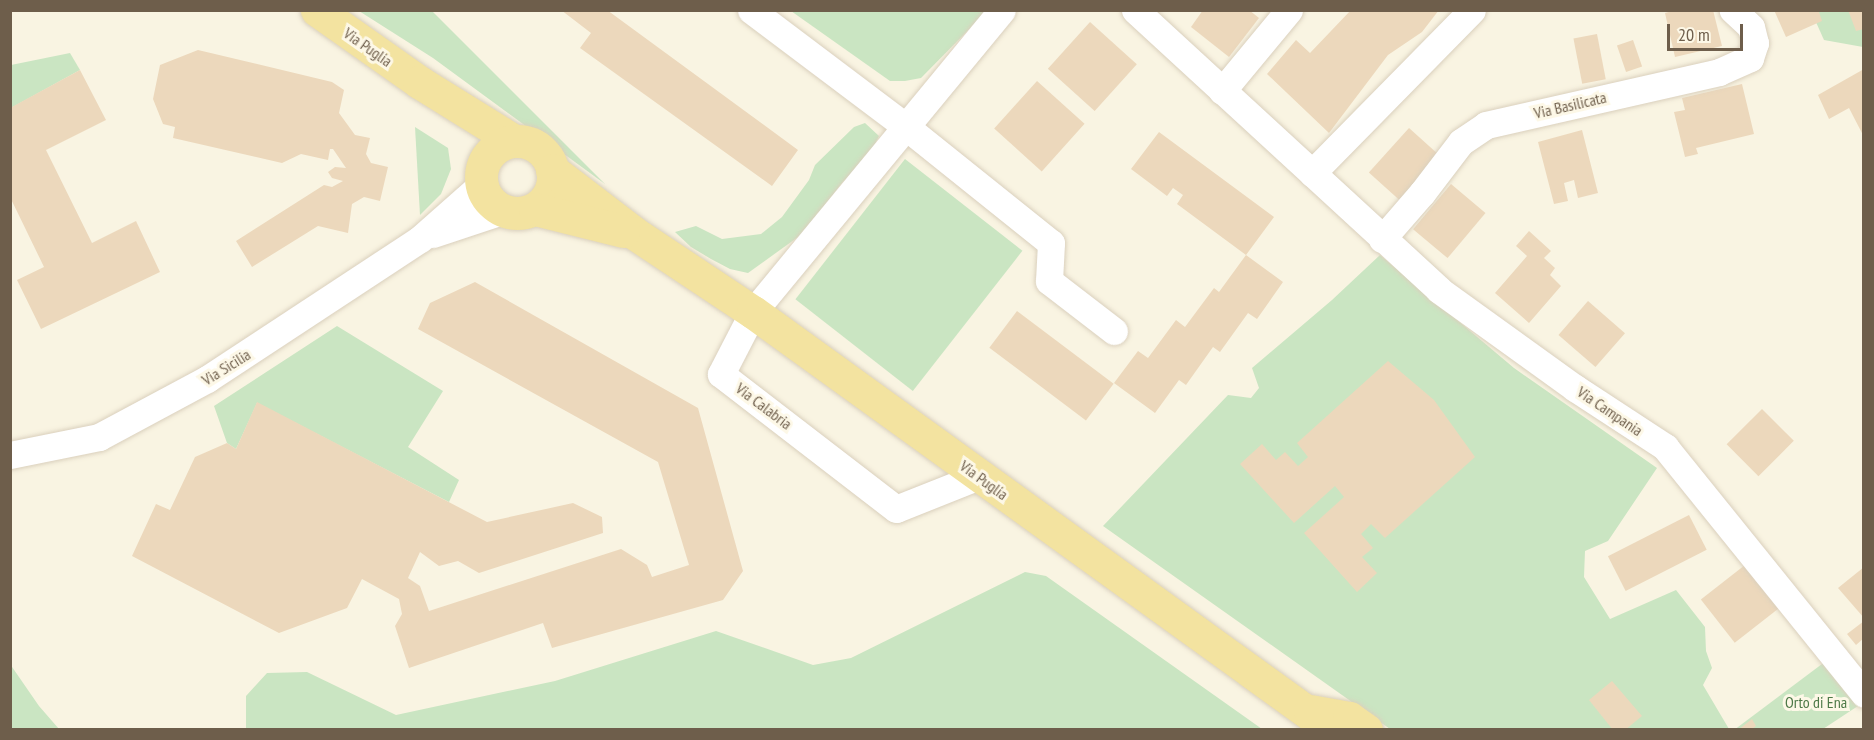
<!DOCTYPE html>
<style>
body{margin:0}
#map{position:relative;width:1874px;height:740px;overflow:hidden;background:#f9f4e2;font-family:"PT Sans Narrow",sans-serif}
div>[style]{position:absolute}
.green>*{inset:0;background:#cae5c2;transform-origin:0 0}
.building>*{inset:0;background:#ecd8bc;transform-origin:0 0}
.roads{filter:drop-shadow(0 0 2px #dad0bd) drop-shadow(0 0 2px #dad0bd)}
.minor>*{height:27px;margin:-13.5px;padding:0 13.5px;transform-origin:13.5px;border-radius:13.5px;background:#fff}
.major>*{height:33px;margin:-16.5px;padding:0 16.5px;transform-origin:16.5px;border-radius:16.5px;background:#f3e3a0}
.major>.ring{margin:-16.5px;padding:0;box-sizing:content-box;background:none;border:33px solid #f3e3a0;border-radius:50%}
span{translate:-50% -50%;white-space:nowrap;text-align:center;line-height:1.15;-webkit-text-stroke:6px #fdf8e7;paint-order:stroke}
.street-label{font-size:16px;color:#6e5e4b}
.park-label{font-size:16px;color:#4d7947}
.frame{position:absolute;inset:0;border:12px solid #6e5e4b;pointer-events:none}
.scale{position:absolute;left:1667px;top:24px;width:76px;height:27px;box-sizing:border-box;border:3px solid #6e5e4b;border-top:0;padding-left:8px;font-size:18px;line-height:21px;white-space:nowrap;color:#6e5e4b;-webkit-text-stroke:4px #fdf8e7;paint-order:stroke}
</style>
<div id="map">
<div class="green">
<i style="clip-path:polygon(359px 11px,432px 11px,605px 184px,433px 58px)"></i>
<i style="clip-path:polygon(791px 11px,987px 11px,921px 78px,905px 81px,890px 81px)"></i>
<i style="clip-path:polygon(1811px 11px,1863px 11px,1863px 47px,1824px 40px)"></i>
<i style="clip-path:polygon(70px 53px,80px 70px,11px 108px,11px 65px)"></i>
<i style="clip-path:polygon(865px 123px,879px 136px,868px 158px,841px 184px,805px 232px,748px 273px,730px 269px,711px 259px,691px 247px,675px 232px,696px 226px,722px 239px,761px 234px,782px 217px,809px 180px,815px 165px,854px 127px)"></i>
<i style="clip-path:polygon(415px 127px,448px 148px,451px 169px,441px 194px,420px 215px)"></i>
<i style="left:905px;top:159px;width:149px;height:178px;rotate:38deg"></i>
<i style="clip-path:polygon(1380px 255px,1514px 368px,1657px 468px,1608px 541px,1585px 551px,1584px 577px,1610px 619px,1676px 590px,1705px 627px,1706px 651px,1712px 668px,1703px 685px,1729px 729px,1390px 729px,1103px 526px,1228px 395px,1251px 398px,1259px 388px,1252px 368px,1332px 300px)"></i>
<i style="clip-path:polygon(337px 326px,443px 391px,408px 447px,459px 480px,449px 502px,257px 403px,236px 449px,227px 443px,214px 406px)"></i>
<i style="clip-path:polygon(1025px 572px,1046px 576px,1262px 729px,246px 729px,246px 696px,267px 673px,307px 672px,396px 715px,555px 681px,716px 631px,813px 665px,851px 658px)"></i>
<i style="clip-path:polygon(1826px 661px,1861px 704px,1823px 729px,1734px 730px)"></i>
<i style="clip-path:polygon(10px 664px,39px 706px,59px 729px,11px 729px)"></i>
</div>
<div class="building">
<i style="clip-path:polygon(561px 10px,607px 10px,798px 150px,772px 186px,580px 48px,591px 33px)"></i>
<i style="clip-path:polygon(1203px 10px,1249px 10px,1259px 18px,1229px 57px,1191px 27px)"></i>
<i style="clip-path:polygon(1351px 10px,1439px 10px,1422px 32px,1388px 55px,1329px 133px,1267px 74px,1296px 40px,1310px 53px)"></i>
<i style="clip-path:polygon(1676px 10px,1713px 10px,1722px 46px,1675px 57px,1665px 13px)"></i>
<i style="clip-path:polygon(1774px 10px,1823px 10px,1819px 12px,1822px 21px,1786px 37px)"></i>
<i style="clip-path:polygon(1848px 10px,1864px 10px,1864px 29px,1856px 31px)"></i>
<i style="left:1090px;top:22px;width:63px;height:63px;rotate:42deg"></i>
<i style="left:1597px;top:34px;width:46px;height:24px;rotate:79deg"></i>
<i style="left:1633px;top:40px;width:28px;height:17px;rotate:71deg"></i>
<i style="clip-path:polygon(198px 50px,332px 82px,344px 90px,339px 113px,355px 135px,370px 138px,366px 154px,371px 163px,388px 167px,380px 201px,364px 197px,352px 204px,348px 233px,318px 226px,252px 267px,236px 241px,324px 185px,332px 187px,343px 181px,332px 178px,328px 172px,335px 167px,346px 168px,333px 149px,330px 149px,328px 160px,301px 154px,282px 163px,173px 138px,175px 127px,163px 124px,153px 99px,160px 65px)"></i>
<i style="clip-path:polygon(1864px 69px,1864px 137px,1849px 108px,1829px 119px,1818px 95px)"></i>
<i style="clip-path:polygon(80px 70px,106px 120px,46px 150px,92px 243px,136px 221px,160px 272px,41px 329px,17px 280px,44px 267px,10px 197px,10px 108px)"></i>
<i style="left:1037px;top:81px;width:64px;height:64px;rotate:42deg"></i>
<i style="clip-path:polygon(1742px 84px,1754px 134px,1696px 148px,1698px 154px,1685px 157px,1674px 112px,1685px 110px,1682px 98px)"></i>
<i style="left:1409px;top:128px;width:43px;height:60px;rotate:42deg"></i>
<i style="clip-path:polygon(1582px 130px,1598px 193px,1578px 198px,1574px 180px,1564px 183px,1568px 201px,1554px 204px,1538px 142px)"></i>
<i style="clip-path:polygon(1159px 132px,1274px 217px,1246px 255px,1283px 282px,1257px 319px,1248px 313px,1220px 352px,1213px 347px,1186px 385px,1179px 380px,1155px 413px,1114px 383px,1138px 351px,1148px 358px,1176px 320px,1185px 327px,1214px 288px,1219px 292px,1246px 255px,1177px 204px,1183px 195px,1173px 188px,1167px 196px,1131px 169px)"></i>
<i style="left:1451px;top:184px;width:45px;height:59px;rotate:40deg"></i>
<i style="clip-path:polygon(1529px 231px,1551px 251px,1544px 258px,1555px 268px,1550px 275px,1561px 286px,1529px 323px,1495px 293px,1527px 256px,1516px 246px)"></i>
<i style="clip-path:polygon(475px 282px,698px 408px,743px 571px,723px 600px,552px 648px,543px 623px,409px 668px,395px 626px,402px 614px,399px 599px,362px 579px,347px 608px,279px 633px,132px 556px,156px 504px,170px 510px,195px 457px,227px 443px,236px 449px,257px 402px,487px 522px,573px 503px,602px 517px,603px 533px,479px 573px,458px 561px,439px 566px,420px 552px,408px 578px,420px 586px,429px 611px,621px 549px,647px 565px,652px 577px,689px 565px,658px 462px,418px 329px,430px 303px)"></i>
<i style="left:1588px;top:301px;width:49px;height:45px;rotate:41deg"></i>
<i style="left:1017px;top:311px;width:121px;height:46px;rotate:37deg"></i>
<i style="clip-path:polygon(1388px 361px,1434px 400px,1475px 457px,1385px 538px,1371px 524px,1361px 534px,1373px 548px,1362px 557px,1377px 573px,1357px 592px,1304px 533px,1344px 497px,1335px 486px,1294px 523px,1240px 464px,1262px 444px,1276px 460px,1285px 452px,1298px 466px,1308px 457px,1297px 443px)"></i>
<i style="left:1762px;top:409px;width:45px;height:50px;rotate:45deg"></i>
<i style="left:1689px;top:515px;width:39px;height:91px;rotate:63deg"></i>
<i style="left:1745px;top:565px;width:55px;height:56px;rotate:52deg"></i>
<i style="clip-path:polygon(1864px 567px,1864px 618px,1838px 588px)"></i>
<i style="clip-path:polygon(1864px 621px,1864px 638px,1856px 645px,1847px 634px)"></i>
<i style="clip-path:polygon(1612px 681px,1642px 716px,1625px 730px,1613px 730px,1589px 700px)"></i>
<i style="clip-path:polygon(1752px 719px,1756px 726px,1751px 730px,1738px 730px)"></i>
</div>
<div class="roads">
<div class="minor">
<i style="left:751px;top:10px;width:193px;rotate:37deg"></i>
<i style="left:905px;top:126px;width:187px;rotate:38.7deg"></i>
<i style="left:1051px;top:243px;width:38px;rotate:93deg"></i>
<i style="left:1049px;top:281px;width:82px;rotate:37.6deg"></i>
<i style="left:1135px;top:10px;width:413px;rotate:42.6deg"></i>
<i style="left:1439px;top:290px;width:168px;rotate:35.8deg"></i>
<i style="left:1575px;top:388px;width:108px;rotate:33.2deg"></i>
<i style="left:1665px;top:447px;width:317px;rotate:51.1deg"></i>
<i style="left:1222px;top:91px;width:105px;rotate:-50.4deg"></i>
<i style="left:1312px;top:173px;width:228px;rotate:-45.5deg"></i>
<i style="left:433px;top:234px;width:73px;rotate:-18.4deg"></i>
<i style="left:1382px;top:239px;width:61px;rotate:-49deg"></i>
<i style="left:1422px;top:193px;width:64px;rotate:-52.6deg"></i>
<i style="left:1461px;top:142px;width:30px;rotate:-34deg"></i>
<i style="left:1486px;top:125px;width:239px;rotate:-12.8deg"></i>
<i style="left:1719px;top:72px;width:34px;rotate:-24deg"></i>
<i style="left:1750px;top:58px;width:16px;rotate:-72deg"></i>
<i style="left:1755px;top:43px;width:16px;rotate:-104deg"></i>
<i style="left:1751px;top:27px;width:25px;rotate:-137deg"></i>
<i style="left:10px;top:455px;width:91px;rotate:-11.4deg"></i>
<i style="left:99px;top:437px;width:123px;rotate:-28.2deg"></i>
<i style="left:207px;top:379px;width:255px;rotate:-33.3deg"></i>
<i style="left:420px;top:239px;width:81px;rotate:-41.5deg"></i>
<i style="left:979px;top:476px;width:89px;rotate:158.3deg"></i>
<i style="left:896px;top:509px;width:221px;rotate:-142.4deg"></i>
<i style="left:721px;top:374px;width:70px;rotate:-62.7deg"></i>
<i style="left:753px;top:312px;width:391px;rotate:-50.5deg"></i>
</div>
<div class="major">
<i style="left:317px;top:10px;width:125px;rotate:35.2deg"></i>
<i style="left:419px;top:82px;width:112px;rotate:31.8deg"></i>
<i class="ring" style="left:481px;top:141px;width:39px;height:39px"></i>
<i style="left:552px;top:170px;width:103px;rotate:37.5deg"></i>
<i style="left:634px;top:233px;width:143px;rotate:33.6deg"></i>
<i style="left:753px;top:312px;width:714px;rotate:35.83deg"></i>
<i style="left:535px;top:209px;width:91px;rotate:14deg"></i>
<i style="left:1310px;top:711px;width:40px;rotate:10deg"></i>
<i style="left:1349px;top:718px;width:21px;rotate:35deg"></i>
</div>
</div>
<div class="street-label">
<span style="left:368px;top:47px;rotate:35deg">Via Puglia</span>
<span style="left:1570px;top:105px;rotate:-13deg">Via Basilicata</span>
<span style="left:226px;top:367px;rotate:-32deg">Via Sicilia</span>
<span style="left:764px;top:406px;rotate:37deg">Via Calabria</span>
<span style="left:1610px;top:411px;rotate:34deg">Via Campania</span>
<span style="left:984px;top:480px;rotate:36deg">Via Puglia</span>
</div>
<div class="park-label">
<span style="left:1816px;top:702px">Orto di Ena</span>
</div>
<div class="frame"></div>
<div class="scale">20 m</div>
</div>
